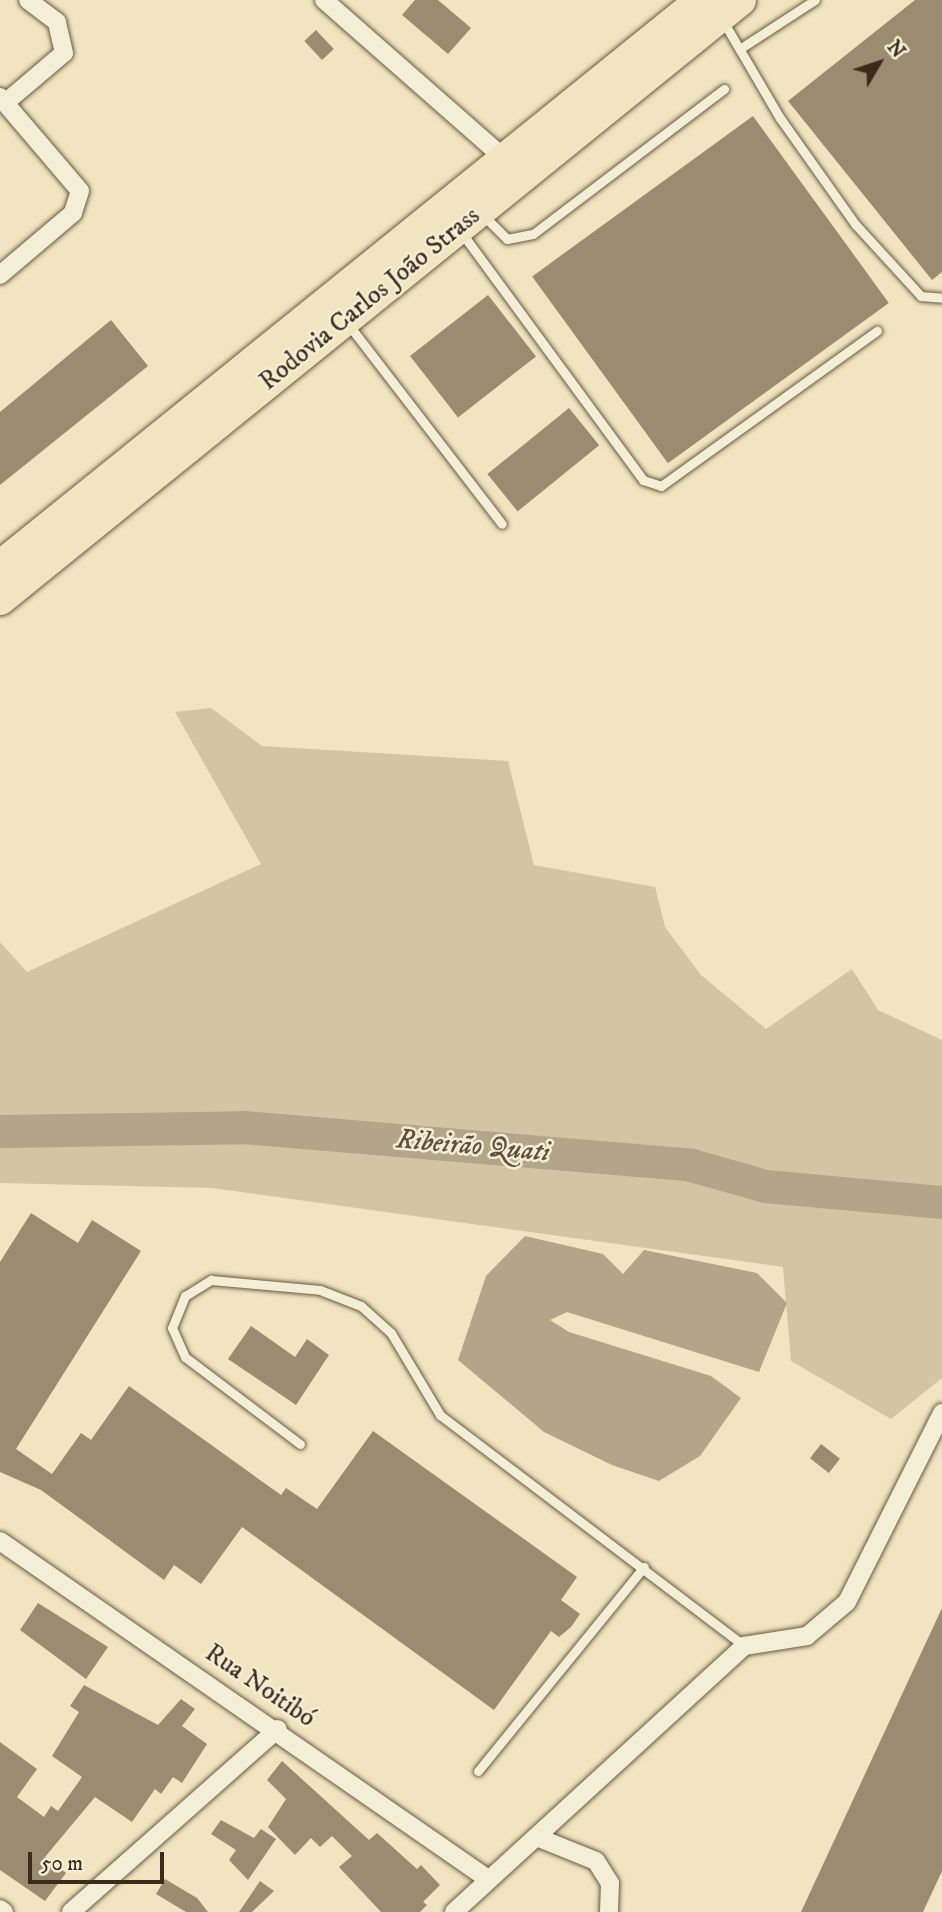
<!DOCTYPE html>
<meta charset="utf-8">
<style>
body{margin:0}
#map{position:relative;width:942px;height:1912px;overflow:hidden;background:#f0e5c0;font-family:"IM FELL DW Pica",serif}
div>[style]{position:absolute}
.green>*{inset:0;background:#d1c5a4}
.water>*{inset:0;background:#b3a588}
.river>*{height:33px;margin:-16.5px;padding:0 16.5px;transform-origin:16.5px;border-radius:16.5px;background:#b3a588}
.building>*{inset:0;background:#9a8b71;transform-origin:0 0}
.roads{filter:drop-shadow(0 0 2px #695944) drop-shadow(0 0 2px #695944)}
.lane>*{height:9px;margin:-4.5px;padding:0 4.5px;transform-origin:4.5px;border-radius:4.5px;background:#f5eed6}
.street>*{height:18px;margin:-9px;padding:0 9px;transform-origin:9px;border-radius:9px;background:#f5eed6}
.highway>*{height:32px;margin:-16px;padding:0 16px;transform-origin:16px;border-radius:16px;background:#f0e5c0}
span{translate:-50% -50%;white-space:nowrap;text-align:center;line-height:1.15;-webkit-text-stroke:5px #f5eed6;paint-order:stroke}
.street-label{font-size:26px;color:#3c2a1b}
.water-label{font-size:28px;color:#604f3c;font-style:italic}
.north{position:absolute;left:844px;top:28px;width:70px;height:70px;-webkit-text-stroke:5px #f5eed6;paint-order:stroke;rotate:51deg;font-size:19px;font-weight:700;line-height:28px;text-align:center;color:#3c2a1b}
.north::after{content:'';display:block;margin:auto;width:24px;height:32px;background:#3c2a1b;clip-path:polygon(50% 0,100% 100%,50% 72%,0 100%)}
.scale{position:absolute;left:28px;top:1852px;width:136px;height:32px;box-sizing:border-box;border:4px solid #3c2a1b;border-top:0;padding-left:9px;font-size:21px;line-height:24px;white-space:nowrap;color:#3c2a1b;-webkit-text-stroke:5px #f5eed6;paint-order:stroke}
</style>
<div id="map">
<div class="green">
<i style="clip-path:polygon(211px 708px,262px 746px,508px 761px,534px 865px,655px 887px,665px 927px,701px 975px,766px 1029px,852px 969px,878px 1010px,942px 1040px,942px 1378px,891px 1419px,791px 1361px,783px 1267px,212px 1188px,0 1183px,0 942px,27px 972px,261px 864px,175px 712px)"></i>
</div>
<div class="water">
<i style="clip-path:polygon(525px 1236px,603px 1254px,623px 1274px,644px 1250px,757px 1273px,787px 1303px,759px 1372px,567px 1312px,550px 1320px,569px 1332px,711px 1376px,741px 1398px,700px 1456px,659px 1481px,612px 1465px,544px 1432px,458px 1360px,486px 1276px)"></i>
</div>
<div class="river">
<i style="left:0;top:1131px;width:243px;rotate:-0.9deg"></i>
<i style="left:243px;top:1127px;width:450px;rotate:4.8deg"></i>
<i style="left:691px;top:1165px;width:77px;rotate:15.8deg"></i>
<i style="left:765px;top:1186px;width:178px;rotate:5.2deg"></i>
</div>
<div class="building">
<i style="clip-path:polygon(415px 0,438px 0,471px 28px,448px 54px,402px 15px)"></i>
<i style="clip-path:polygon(915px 0,942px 0,942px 272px,932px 280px,788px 101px)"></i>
<i style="left:316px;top:30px;width:26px;height:16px;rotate:47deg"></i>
<i style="left:753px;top:116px;width:231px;height:273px;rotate:54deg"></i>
<i style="left:488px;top:295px;width:78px;height:99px;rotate:52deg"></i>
<i style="clip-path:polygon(111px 320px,148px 366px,0 485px,0 412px)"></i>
<i style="left:569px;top:408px;width:48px;height:105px;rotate:51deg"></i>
<i style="clip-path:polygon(31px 1213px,78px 1243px,92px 1220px,141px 1251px,16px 1449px,52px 1474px,81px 1433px,91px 1440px,129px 1386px,281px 1495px,286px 1488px,317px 1509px,373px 1431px,577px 1577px,561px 1600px,580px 1614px,571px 1627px,559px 1637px,551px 1631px,494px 1710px,242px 1527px,201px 1584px,174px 1565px,164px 1580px,41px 1490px,0 1472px,0 1262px)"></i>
<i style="clip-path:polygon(251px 1326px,295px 1357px,307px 1339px,329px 1355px,296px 1405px,228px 1359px)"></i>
<i style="left:821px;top:1444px;width:24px;height:18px;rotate:38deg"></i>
<i style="clip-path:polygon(38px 1603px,108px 1647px,86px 1679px,20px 1630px)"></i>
<i style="clip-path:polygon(942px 1608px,942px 1871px,923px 1912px,801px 1912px)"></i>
<i style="clip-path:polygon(84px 1685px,158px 1725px,181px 1699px,195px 1709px,182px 1726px,207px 1744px,182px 1783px,173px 1777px,161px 1794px,155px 1789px,132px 1822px,95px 1797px,45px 1857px,66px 1873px,45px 1901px,0 1870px,0 1742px,37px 1769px,17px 1797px,44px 1817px,51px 1806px,58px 1811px,82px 1777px,52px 1756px,79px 1712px,70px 1706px)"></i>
<i style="clip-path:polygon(282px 1761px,369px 1840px,377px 1833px,417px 1869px,421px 1865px,440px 1885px,423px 1902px,427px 1905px,420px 1912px,381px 1912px,339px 1867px,352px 1856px,332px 1836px,320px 1847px,311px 1838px,295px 1855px,268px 1827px,286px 1799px,267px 1780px)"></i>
<i style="clip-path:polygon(221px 1820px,254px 1838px,261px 1829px,276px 1839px,248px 1880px,229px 1860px,236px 1850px,211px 1834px)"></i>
<i style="clip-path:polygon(165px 1879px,197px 1898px,208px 1912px,186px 1912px,156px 1894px)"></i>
<i style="clip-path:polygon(260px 1881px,274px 1891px,252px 1912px,239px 1912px)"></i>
</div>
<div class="roads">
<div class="lane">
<i style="left:723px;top:21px;width:113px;rotate:59.6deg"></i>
<i style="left:780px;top:118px;width:130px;rotate:54.7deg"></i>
<i style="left:855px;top:224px;width:98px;rotate:47.5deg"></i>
<i style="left:921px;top:296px;width:21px;rotate:5deg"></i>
<i style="left:741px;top:48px;width:88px;rotate:-33deg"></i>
<i style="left:483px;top:215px;width:34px;rotate:45deg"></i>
<i style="left:507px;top:239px;width:26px;rotate:-11deg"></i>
<i style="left:533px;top:234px;width:240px;rotate:-37.2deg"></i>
<i style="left:461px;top:232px;width:308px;rotate:53.7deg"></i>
<i style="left:643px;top:480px;width:19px;rotate:18deg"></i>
<i style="left:661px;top:486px;width:266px;rotate:-35.7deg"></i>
<i style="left:348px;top:324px;width:252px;rotate:52.4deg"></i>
<i style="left:300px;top:1444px;width:144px;rotate:-142.9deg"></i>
<i style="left:185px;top:1357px;width:32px;rotate:-114deg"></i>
<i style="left:172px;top:1328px;width:35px;rotate:-68deg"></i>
<i style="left:185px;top:1296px;width:31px;rotate:-32deg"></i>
<i style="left:211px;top:1280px;width:109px;rotate:5.2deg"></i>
<i style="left:320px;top:1290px;width:44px;rotate:21.3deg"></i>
<i style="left:361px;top:1306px;width:40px;rotate:42deg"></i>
<i style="left:391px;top:1333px;width:96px;rotate:59.1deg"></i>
<i style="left:440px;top:1415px;width:382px;rotate:37.2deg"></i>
<i style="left:478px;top:1771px;width:263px;rotate:-50.9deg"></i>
</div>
<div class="street">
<i style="left:324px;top:0;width:241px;rotate:41.3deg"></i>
<i style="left:0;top:97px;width:123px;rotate:49.6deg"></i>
<i style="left:80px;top:191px;width:23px;rotate:108deg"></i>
<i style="left:73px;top:213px;width:96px;rotate:139.7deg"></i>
<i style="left:5px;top:103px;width:77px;rotate:-40.3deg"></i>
<i style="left:64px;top:53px;width:32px;rotate:-103deg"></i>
<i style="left:57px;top:22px;width:36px;rotate:-143deg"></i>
<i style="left:0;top:1541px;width:594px;rotate:34.71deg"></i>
<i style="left:539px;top:1838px;width:61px;rotate:22deg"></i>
<i style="left:596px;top:1861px;width:26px;rotate:58deg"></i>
<i style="left:610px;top:1883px;width:29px;rotate:92deg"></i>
<i style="left:0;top:1909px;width:5px;rotate:37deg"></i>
<i style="left:71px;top:1912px;width:276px;rotate:-41.5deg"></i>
<i style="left:454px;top:1912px;width:394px;rotate:-42.5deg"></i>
<i style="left:744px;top:1646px;width:64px;rotate:-9deg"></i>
<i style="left:807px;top:1636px;width:52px;rotate:-40.4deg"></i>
<i style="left:847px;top:1602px;width:212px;rotate:-63.3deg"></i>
</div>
<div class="highway">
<i style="left:0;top:567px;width:902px;rotate:-38.93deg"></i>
<i style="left:0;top:599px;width:952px;rotate:-38.99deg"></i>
</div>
</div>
<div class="street-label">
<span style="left:370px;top:299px;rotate:-39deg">Rodovia Carlos João Strass</span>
<span style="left:260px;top:1686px;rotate:34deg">Rua Noitibó</span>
</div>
<div class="water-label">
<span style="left:473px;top:1146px;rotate:5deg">Ribeirão Quati</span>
</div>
<div class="north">N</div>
<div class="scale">50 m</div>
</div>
